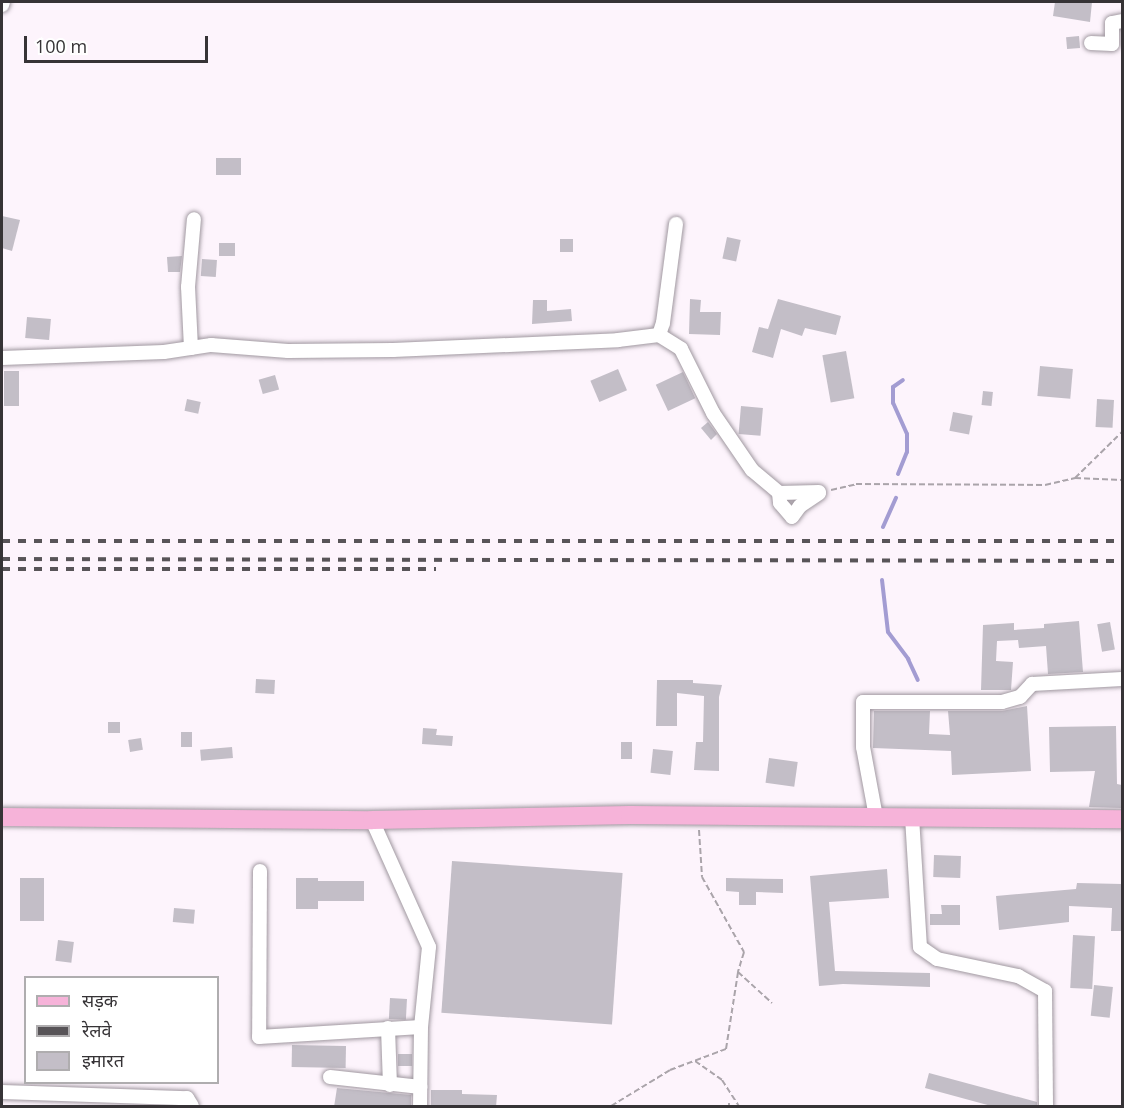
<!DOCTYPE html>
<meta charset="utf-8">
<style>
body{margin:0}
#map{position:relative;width:1124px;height:1108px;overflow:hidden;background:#fdf4fc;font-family:"Open Sans","Noto Sans Devanagari",sans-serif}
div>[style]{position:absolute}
.stream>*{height:4px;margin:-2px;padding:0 2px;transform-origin:2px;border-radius:2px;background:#a39cd2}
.building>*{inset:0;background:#c3bec7;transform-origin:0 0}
.path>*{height:2px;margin-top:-1px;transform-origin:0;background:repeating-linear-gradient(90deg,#aaa4aa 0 6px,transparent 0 9px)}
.roads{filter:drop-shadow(0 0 2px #a098a0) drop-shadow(0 0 2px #a098a0)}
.minor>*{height:14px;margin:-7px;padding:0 7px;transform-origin:7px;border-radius:7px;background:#fff}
.major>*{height:18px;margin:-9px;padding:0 9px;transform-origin:9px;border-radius:9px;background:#f6b3d9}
.rail>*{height:4px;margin-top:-2px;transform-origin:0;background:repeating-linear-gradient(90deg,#585458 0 8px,transparent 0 16px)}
span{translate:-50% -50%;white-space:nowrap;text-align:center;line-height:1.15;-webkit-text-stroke:4.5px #fff;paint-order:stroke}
.frame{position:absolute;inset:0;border:3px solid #363336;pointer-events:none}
.legend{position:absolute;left:24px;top:976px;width:195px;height:108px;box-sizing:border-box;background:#fff;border:2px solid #afadaf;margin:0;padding:8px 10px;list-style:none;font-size:18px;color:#363336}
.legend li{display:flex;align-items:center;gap:12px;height:30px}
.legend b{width:30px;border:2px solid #afadaf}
.scale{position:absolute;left:24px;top:36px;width:184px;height:27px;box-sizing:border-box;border:3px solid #363336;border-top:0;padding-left:8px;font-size:18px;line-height:21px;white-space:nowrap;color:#363336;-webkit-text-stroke:4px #fff;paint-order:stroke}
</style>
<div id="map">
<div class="stream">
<i style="left:898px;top:474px;width:24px;rotate:-68deg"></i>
<i style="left:907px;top:452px;width:18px;rotate:-90deg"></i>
<i style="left:907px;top:434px;width:34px;rotate:-114deg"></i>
<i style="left:893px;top:403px;width:16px;rotate:-90deg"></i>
<i style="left:893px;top:387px;width:12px;rotate:-35deg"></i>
<i style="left:883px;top:527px;width:32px;rotate:-66deg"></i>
<i style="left:882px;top:580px;width:52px;rotate:83.4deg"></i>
<i style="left:888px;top:632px;width:34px;rotate:53deg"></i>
<i style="left:908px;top:659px;width:23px;rotate:65deg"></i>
</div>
<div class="building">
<i style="clip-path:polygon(1055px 2px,1092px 2px,1090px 22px,1053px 16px)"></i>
<i style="left:1079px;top:36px;width:12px;height:13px;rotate:85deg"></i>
<i style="left:216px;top:158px;width:25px;height:17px"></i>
<i style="clip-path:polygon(2px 216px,20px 220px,12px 251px,2px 248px)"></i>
<i style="left:727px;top:237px;width:14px;height:22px;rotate:12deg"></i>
<i style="left:560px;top:239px;width:13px;height:13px"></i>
<i style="left:219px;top:243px;width:16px;height:13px"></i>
<i style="clip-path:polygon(182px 256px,180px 272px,168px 272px,167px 257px)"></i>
<i style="left:202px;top:259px;width:15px;height:17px;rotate:4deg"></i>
<i style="clip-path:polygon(690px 299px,701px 300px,700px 312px,721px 312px,720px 335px,689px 334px)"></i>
<i style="clip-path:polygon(778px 299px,841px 316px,836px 335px,805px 328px,802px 336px,781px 329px,773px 358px,752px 352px,759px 327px,768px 329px)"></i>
<i style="clip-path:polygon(533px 300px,547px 300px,547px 311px,571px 309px,572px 321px,532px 324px)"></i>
<i style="left:27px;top:317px;width:24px;height:21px;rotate:5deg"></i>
<i style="left:846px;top:351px;width:48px;height:24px;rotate:80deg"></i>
<i style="left:1040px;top:366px;width:33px;height:30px;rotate:5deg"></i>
<i style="left:618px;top:369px;width:23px;height:30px;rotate:67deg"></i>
<i style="left:4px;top:371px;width:15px;height:35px"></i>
<i style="left:683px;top:372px;width:29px;height:30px;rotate:65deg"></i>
<i style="left:275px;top:375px;width:15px;height:17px;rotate:74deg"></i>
<i style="left:983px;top:391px;width:10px;height:14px;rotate:6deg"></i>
<i style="left:187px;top:399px;width:14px;height:12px;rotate:12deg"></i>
<i style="left:1097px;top:399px;width:17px;height:28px;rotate:3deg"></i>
<i style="left:741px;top:406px;width:22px;height:28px;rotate:5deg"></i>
<i style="left:953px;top:412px;width:20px;height:19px;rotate:11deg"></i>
<i style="clip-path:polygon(708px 422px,717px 434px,711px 440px,701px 428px)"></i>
<i style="clip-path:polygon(1079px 621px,1083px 672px,1048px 674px,1046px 646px,1019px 648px,1018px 640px,997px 641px,996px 661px,1013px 662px,1011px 690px,981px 690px,983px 625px,1014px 623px,1014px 630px,1044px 628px,1044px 624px)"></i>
<i style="left:1110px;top:622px;width:28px;height:13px;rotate:80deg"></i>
<i style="left:256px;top:679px;width:19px;height:14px;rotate:3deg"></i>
<i style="clip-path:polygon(657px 680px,693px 680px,693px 683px,722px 685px,719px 697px,719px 771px,694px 770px,696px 742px,703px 742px,704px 696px,677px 693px,677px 726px,656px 726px)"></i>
<i style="clip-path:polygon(1027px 706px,1031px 771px,952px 775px,951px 751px,873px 748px,874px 711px,930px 711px,929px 734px,950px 735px,948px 711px,1002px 711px)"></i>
<i style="left:108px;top:722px;width:12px;height:11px"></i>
<i style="clip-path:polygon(1116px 726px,1117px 784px,1122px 785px,1122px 808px,1089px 807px,1095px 771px,1050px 772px,1049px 727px)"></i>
<i style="clip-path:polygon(423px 728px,437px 729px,436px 735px,453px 736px,452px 746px,422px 744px)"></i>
<i style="left:181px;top:732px;width:11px;height:15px"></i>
<i style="left:141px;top:738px;width:12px;height:13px;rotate:81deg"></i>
<i style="left:621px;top:742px;width:11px;height:17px"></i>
<i style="left:232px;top:747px;width:11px;height:32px;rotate:85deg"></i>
<i style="left:653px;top:749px;width:20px;height:24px;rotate:6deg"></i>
<i style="left:769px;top:758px;width:29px;height:25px;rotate:8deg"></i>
<i style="left:934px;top:855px;width:27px;height:22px;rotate:2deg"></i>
<i style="left:452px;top:861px;width:171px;height:152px;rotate:4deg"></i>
<i style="clip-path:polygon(887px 869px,889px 898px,829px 902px,835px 971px,930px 973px,930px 987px,843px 984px,819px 986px,810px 876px)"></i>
<i style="left:20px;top:878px;width:24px;height:43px"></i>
<i style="clip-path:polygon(296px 878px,318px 878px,318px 881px,364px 881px,364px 901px,318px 901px,318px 909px,296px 909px)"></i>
<i style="clip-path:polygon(726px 878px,783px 879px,783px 893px,756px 892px,756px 905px,739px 905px,739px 892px,726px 891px)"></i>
<i style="clip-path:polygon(1077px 883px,1122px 884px,1122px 931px,1111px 931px,1112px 908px,1069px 906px,1069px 922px,999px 930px,996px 896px,1076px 889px)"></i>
<i style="clip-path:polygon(941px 905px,960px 905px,960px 925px,930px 925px,930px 914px,942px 914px)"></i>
<i style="left:174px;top:908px;width:21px;height:14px;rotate:5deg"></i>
<i style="left:1073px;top:935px;width:22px;height:53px;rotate:3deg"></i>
<i style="left:58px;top:940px;width:16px;height:21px;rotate:7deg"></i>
<i style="left:1094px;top:985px;width:19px;height:31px;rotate:6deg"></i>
<i style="left:390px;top:998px;width:17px;height:21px;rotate:3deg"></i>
<i style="left:292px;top:1045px;width:54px;height:22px;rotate:1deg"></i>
<i style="left:398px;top:1054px;width:14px;height:12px"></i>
<i style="clip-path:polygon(929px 1073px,1037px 1102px,1037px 1107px,995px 1107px,925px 1088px)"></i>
<i style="clip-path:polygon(337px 1088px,411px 1095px,411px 1107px,334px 1107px)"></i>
<i style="clip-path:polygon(431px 1090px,462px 1090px,462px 1094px,497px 1095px,496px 1107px,431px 1107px)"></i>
</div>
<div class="path">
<i style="left:1075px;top:478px;width:47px;rotate:2.4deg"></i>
<i style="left:831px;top:490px;width:26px;rotate:-13deg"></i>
<i style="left:856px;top:484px;width:189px;rotate:0.3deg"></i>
<i style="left:1045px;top:485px;width:31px;rotate:-13deg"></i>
<i style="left:1075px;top:478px;width:66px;rotate:-44.4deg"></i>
<i style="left:699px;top:830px;width:47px;rotate:86.3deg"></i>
<i style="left:702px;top:877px;width:86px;rotate:60.8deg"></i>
<i style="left:744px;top:952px;width:21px;rotate:107deg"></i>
<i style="left:695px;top:1061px;width:33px;rotate:35deg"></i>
<i style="left:722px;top:1080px;width:31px;rotate:57deg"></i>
<i style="left:729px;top:1103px;width:3px;rotate:90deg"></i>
<i style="left:611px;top:1106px;width:69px;rotate:-31.4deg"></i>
<i style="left:670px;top:1070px;width:60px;rotate:-20.6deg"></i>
<i style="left:726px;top:1049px;width:78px;rotate:-81.1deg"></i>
<i style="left:738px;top:972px;width:46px;rotate:42.4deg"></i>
</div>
<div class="roads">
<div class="minor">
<i style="left:2px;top:5px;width:3px;rotate:-72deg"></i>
<i style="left:1091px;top:43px;width:21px;rotate:3deg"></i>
<i style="left:1112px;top:44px;width:21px;rotate:-90deg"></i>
<i style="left:1112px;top:23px;width:10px;rotate:-11deg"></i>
<i style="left:659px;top:335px;width:26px;rotate:32deg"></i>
<i style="left:681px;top:349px;width:72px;rotate:63.4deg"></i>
<i style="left:713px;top:413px;width:69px;rotate:55.6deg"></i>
<i style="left:752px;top:470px;width:35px;rotate:40deg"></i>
<i style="left:779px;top:493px;width:40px;rotate:-1.4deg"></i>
<i style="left:191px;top:348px;width:61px;rotate:-92.8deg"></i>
<i style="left:188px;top:287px;width:68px;rotate:-85deg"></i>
<i style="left:2px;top:358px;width:162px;rotate:-2.1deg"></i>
<i style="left:164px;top:352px;width:48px;rotate:-8.5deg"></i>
<i style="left:211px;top:345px;width:77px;rotate:4.5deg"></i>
<i style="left:288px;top:351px;width:105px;rotate:-0.5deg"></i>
<i style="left:393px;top:350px;width:225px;rotate:-2.5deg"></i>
<i style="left:618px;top:340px;width:41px;rotate:-7deg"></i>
<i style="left:659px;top:335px;width:13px;rotate:-72deg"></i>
<i style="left:663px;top:323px;width:100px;rotate:-82.5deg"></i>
<i style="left:779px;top:493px;width:10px;rotate:84deg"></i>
<i style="left:780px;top:503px;width:18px;rotate:49deg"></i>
<i style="left:792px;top:517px;width:14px;rotate:-54deg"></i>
<i style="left:800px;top:506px;width:23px;rotate:-34deg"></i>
<i style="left:876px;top:817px;width:71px;rotate:-100.5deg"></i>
<i style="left:863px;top:747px;width:45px;rotate:-90deg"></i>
<i style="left:863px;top:702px;width:139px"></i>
<i style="left:1002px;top:702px;width:19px;rotate:-16deg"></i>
<i style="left:1020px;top:697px;width:18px;rotate:-47deg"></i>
<i style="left:1032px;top:684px;width:90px;rotate:-3.2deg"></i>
<i style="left:912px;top:817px;width:130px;rotate:86.5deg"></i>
<i style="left:920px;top:947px;width:21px;rotate:35deg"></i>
<i style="left:937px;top:959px;width:83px;rotate:11.9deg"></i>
<i style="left:1018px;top:976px;width:31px;rotate:29deg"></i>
<i style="left:1045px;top:991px;width:115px;rotate:89.5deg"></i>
<i style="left:372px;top:820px;width:139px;rotate:65.8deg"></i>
<i style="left:429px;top:947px;width:80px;rotate:95.7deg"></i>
<i style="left:421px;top:1027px;width:79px;rotate:90.7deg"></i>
<i style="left:260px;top:871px;width:166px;rotate:90.3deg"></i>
<i style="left:259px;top:1037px;width:162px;rotate:-3.5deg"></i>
<i style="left:388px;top:1028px;width:57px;rotate:88deg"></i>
<i style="left:330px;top:1077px;width:91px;rotate:6.3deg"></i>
<i style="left:2px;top:1092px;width:185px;rotate:1.9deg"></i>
<i style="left:187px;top:1098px;width:9px;rotate:58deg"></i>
</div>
<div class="major">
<i style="left:2px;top:817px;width:370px;rotate:0.5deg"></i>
<i style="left:372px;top:820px;width:258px;rotate:-1.1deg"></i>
<i style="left:630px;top:815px;width:492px;rotate:0.5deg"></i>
</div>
</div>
<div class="rail">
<i style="left:2px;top:541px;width:1120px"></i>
<i style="left:2px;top:559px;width:1120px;rotate:0.1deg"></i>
<i style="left:2px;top:569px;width:434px"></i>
</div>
<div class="frame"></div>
<ul class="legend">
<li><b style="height:8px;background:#f6b3d9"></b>सड़क</li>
<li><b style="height:8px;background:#585458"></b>रेलवे</li>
<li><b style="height:16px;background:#c3bec7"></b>इमारत</li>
</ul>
<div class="scale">100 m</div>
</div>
